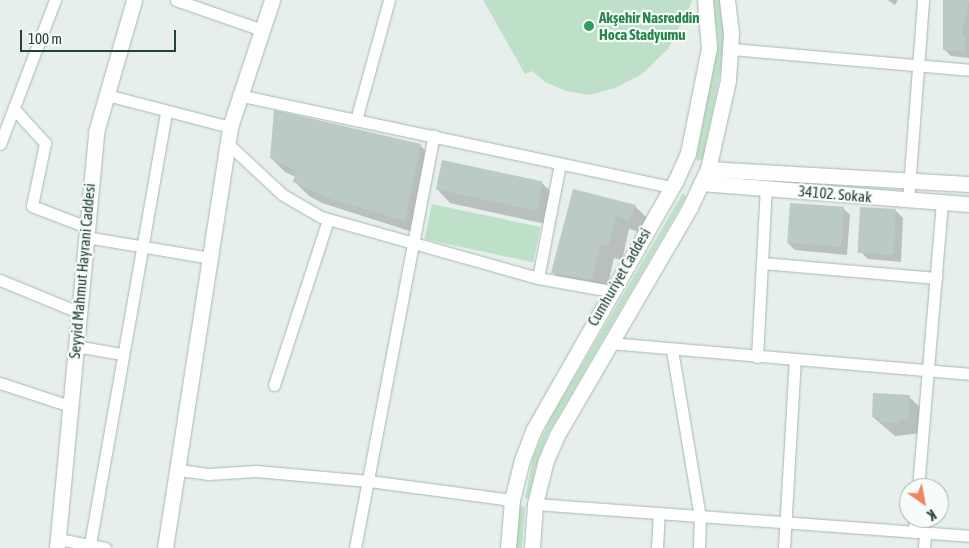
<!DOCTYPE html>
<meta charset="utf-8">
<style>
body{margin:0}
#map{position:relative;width:969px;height:548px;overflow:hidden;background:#e6efeb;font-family:"Asap Condensed",sans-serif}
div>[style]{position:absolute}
.green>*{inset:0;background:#bfe0c8;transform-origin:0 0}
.shadow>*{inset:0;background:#0003}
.building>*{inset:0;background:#bbcac4;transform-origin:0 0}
.roads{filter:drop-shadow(0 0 1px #a8b8b2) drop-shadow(0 0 1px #a8b8b2)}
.street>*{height:11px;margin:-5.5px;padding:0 5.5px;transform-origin:5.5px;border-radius:5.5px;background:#fff}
.secondary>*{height:15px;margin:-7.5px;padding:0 7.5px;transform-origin:7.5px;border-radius:7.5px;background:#fff}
.dots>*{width:14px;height:14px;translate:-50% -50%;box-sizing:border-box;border:2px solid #f7fbf9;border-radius:50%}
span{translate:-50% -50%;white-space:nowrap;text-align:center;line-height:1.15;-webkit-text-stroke:4.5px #f7fbf9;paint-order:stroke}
.leisure-label{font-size:15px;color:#27864d;font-weight:700}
.left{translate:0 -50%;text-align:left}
.street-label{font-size:15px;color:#24423a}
.north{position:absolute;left:899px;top:478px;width:50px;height:50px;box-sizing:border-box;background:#f7fbf9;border:1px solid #a3b1ad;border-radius:50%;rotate:147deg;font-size:14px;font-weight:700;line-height:20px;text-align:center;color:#24423a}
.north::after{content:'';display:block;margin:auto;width:18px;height:22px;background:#f4845f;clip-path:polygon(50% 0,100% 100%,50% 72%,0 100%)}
.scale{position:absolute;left:20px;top:30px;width:156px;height:22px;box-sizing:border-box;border:2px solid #24423a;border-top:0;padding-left:6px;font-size:15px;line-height:18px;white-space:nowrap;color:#24423a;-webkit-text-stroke:4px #f7fbf9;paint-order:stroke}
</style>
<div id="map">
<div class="green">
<i style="clip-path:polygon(483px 0,691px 0,692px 2px,668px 49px,642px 74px,615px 88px,589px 95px,566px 91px,545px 82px,532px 71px,525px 74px)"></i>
<i style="clip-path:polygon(713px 0,721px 0,724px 20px,723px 60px,703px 159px,698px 161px,696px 158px,718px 42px)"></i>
<i style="clip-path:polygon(683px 193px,686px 197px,547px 436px,536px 466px,529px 498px,525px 499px,533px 457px,551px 417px)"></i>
<i style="left:432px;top:204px;width:111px;height:36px;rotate:12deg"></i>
<i style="clip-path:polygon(519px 506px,525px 507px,522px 548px,513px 548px)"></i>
</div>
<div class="shadow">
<i style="clip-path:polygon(888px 0,898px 0,895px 5px)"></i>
<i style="clip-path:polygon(945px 0,969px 0,969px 58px,951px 56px,945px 50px)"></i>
<i style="clip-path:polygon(420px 145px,434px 159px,419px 234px,322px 203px,309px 196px,295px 182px,296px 177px,285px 172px,271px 158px)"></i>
<i style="clip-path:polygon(542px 183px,556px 197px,550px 225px,450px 203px,437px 189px)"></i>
<i style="clip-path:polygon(574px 190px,635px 206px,649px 220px,643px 233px,629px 229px,622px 260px,614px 258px,606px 293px,566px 286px,553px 272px)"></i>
<i style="clip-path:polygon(843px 208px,850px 215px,847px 255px,795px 250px,788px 243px)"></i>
<i style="clip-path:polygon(896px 211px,903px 218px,901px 262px,868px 259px,861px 252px)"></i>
<i style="clip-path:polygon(909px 397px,923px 410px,922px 433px,895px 436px,873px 417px)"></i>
</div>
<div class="building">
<i style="clip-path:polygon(943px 0,969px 0,962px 35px,966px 36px,965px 52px,943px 50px)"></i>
<i style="clip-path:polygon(274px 110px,421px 144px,405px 221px,333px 200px,293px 182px,296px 171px,270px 158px)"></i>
<i style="left:442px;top:160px;width:103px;height:30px;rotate:12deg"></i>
<i style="clip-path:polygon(573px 189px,636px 205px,629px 220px,616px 216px,609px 247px,600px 245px,592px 280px,551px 273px)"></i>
<i style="left:790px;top:203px;width:54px;height:40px;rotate:4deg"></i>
<i style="left:860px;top:207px;width:36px;height:46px;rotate:3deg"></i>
<i style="clip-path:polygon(873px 393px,910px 395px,908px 420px,899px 420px,899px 423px,880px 422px,880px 418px,872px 417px)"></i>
</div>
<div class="roads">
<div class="street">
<i style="left:176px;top:0;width:91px;rotate:19.2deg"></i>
<i style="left:731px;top:49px;width:239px;rotate:5deg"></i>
<i style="left:107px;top:95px;width:127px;rotate:14.6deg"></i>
<i style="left:238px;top:95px;width:442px;rotate:12deg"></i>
<i style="left:14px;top:109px;width:46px;rotate:47.6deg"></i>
<i style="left:45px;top:143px;width:64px;rotate:101.7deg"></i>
<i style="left:32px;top:206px;width:59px;rotate:20.9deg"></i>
<i style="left:356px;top:120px;width:124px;rotate:-74.6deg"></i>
<i style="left:227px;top:143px;width:76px;rotate:42.9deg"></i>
<i style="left:283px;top:195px;width:44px;rotate:30.1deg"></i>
<i style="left:321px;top:217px;width:225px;rotate:15.7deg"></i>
<i style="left:538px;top:278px;width:74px;rotate:10.1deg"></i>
<i style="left:0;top:144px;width:154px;rotate:-69.1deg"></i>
<i style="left:908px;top:201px;width:202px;rotate:-85.7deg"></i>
<i style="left:86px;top:237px;width:126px;rotate:9.6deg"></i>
<i style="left:762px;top:263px;width:175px;rotate:4.9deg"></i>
<i style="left:538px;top:278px;width:116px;rotate:-79.1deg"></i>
<i style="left:0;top:280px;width:84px;rotate:22.3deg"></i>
<i style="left:609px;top:343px;width:361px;rotate:4.9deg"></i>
<i style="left:75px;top:346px;width:48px;rotate:9.7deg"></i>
<i style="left:672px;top:350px;width:169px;rotate:80.5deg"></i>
<i style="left:700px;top:517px;width:31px;rotate:92deg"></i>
<i style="left:757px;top:357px;width:170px;rotate:-87deg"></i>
<i style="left:0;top:383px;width:74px;rotate:18.2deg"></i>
<i style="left:274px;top:385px;width:174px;rotate:-71.9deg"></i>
<i style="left:179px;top:470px;width:30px;rotate:8deg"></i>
<i style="left:209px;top:474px;width:47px;rotate:-3.7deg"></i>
<i style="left:256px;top:471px;width:113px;rotate:5.1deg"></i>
<i style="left:369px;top:481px;width:144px;rotate:7.6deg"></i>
<i style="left:918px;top:488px;width:286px;rotate:-85.2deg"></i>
<i style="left:535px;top:504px;width:435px;rotate:4.2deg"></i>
<i style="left:914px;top:532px;width:14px;rotate:-86deg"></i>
<i style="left:58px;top:539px;width:48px;rotate:10.8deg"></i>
<i style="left:90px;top:544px;width:439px;rotate:-80deg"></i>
<i style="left:355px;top:548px;width:420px;rotate:-79.2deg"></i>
<i style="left:657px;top:548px;width:34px;rotate:-87deg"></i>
<i style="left:784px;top:548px;width:188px;rotate:-86.7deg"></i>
<i style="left:924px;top:548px;width:15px;rotate:-86deg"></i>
</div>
<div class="secondary">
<i style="left:708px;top:169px;width:261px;rotate:3.3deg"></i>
<i style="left:701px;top:183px;width:269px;rotate:4.5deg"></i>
<i style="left:57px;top:548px;width:418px;rotate:-84.6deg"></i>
<i style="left:96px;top:132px;width:137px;rotate:-73.9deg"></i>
<i style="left:165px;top:548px;width:426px;rotate:-81.2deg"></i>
<i style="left:230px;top:127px;width:134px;rotate:-71.7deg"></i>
<i style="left:508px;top:548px;width:48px;rotate:-85.2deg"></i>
<i style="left:512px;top:500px;width:41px;rotate:-76deg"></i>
<i style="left:522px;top:460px;width:33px;rotate:-69deg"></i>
<i style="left:534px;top:429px;width:287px;rotate:-60.3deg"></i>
<i style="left:676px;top:180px;width:30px;rotate:-66deg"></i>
<i style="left:688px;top:153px;width:107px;rotate:-78.7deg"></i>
<i style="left:709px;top:48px;width:48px;rotate:-94.8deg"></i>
<i style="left:532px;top:548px;width:44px;rotate:-86.1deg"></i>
<i style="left:535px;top:504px;width:45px;rotate:-76deg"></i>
<i style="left:546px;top:460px;width:27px;rotate:-66deg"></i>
<i style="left:557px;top:435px;width:264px;rotate:-59.7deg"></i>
<i style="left:690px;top:207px;width:42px;rotate:-64.7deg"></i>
<i style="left:708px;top:169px;width:91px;rotate:-77.3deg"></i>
<i style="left:728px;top:80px;width:47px;rotate:-86.3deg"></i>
<i style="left:731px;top:33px;width:33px;rotate:-97deg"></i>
</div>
</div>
<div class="dots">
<i style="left:589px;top:26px;background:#2e9e5b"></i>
</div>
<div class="leisure-label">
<span class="left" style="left:599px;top:26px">Akşehir Nasreddin<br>Hoca Stadyumu</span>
</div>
<div class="street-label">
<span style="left:835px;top:194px;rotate:5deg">34102. Sokak</span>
<span style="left:82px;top:271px;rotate:-85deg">Seyyid Mahmut Hayrani Caddesi</span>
<span style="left:619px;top:277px;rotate:-60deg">Cumhuriyet Caddesi</span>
</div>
<div class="north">K</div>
<div class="scale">100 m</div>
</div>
